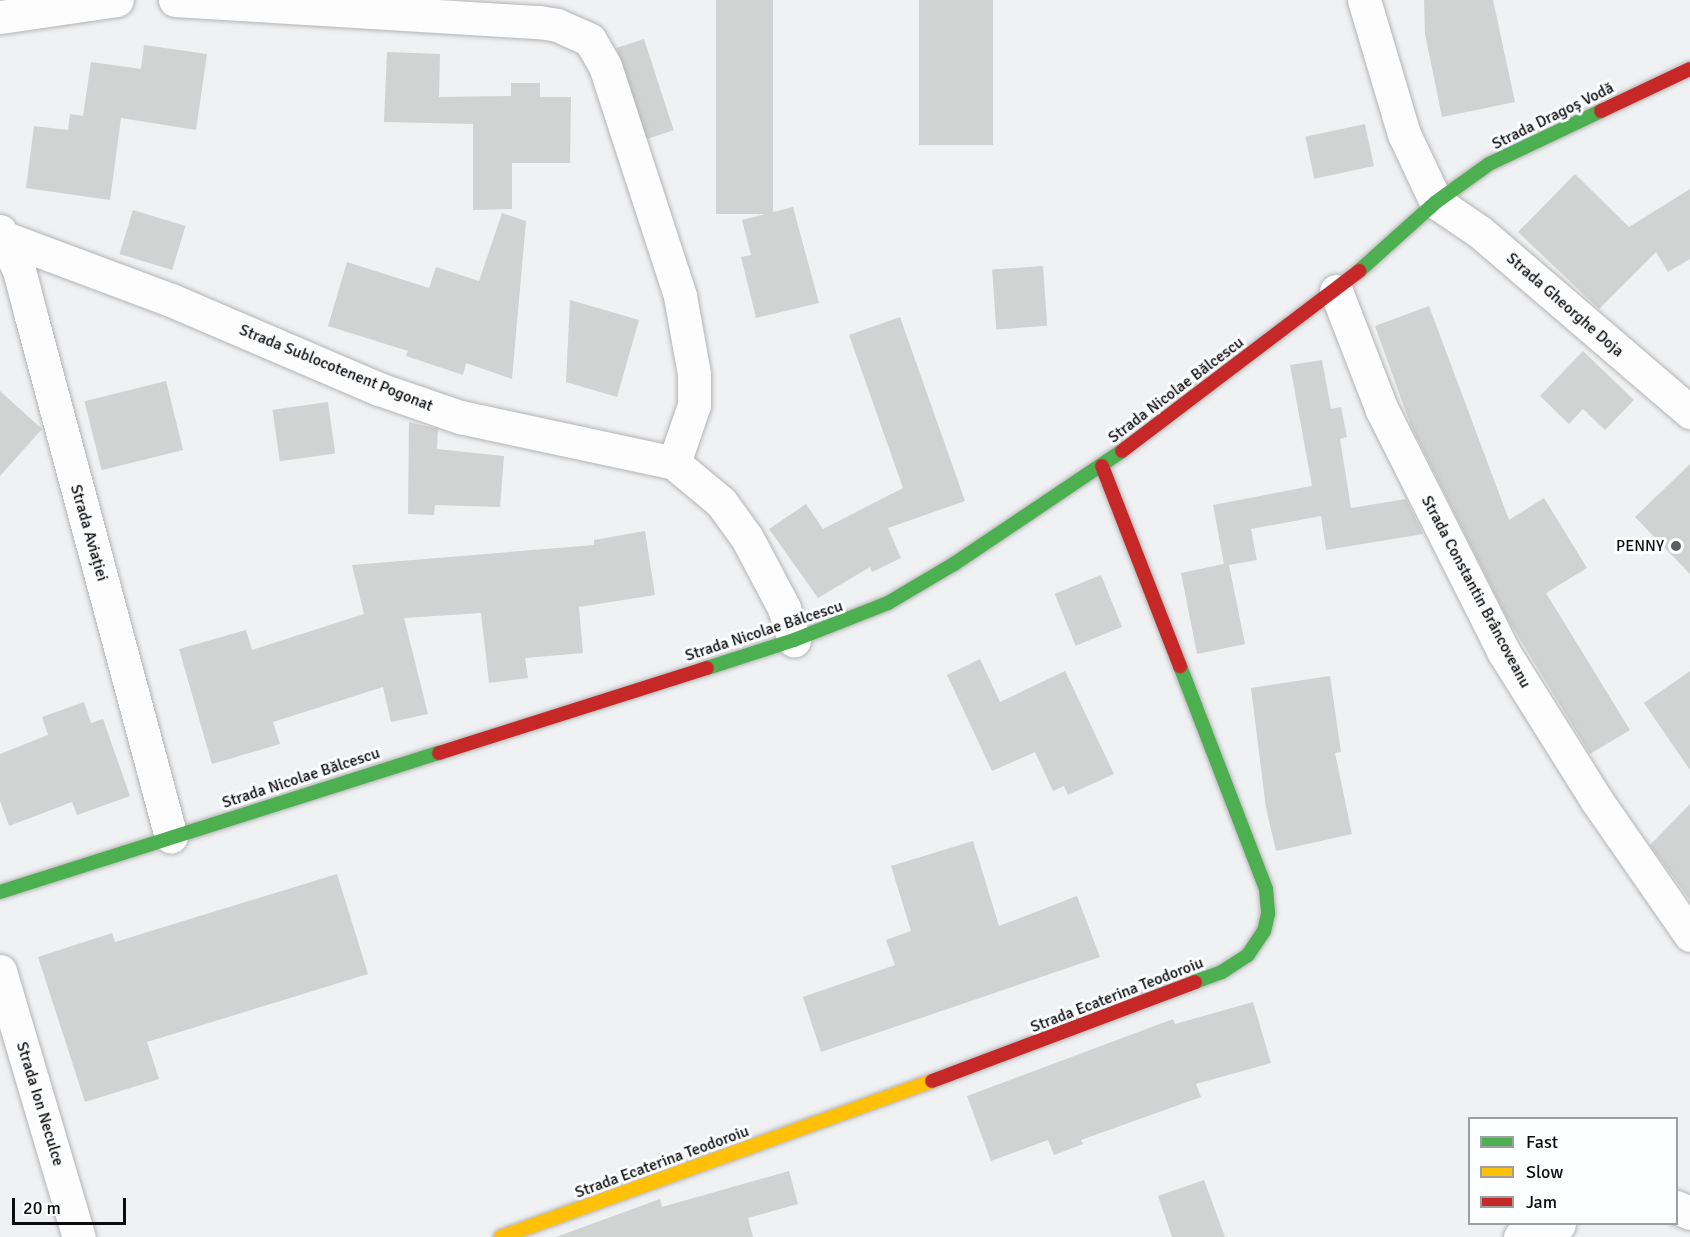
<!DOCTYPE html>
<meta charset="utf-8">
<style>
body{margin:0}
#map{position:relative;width:1690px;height:1237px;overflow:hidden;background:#f0f1f2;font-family:Signika,sans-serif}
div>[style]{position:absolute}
.building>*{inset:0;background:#d1d2d2;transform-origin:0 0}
.roads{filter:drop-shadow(0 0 2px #b4b4b6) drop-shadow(0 0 2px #b4b4b6)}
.street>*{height:33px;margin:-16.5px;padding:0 16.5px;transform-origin:16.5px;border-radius:16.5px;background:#fdfdfd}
.fast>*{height:14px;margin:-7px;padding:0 7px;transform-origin:7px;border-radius:7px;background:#4caf50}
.slow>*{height:14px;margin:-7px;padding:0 7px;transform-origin:7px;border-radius:7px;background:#ffc107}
.jam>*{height:14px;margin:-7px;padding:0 7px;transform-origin:7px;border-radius:7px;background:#c62828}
.dots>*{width:16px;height:16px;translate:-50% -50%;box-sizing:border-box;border:3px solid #fdfeff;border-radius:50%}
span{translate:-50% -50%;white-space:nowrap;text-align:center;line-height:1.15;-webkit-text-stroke:6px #fdfeff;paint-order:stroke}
.street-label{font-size:16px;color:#0d0d0e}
.poi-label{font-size:16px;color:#0d0d0e}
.right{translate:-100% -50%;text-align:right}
.legend{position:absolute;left:1468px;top:1117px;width:210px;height:108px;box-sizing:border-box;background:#fdfeff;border:2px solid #9d9e9f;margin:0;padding:8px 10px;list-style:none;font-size:18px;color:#0d0d0e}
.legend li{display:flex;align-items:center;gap:12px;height:30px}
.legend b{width:30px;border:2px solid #9d9e9f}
.scale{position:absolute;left:12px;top:1198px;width:114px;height:27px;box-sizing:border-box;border:3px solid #0d0d0e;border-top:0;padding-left:8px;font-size:18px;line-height:21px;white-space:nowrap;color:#0d0d0e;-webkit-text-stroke:4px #fdfeff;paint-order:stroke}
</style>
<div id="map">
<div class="building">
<i style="left:716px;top:0;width:57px;height:214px"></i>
<i style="left:919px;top:0;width:74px;height:145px"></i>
<i style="clip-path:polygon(1424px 0,1493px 0,1515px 102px,1442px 117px,1425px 34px)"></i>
<i style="left:644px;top:39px;width:96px;height:29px;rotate:72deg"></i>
<i style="clip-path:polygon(144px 45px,207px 54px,196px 130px,121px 118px,110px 200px,26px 188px,34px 126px,68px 130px,70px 114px,83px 116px,91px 62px,141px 69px)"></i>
<i style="clip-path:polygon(387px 52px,440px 54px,439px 97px,511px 96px,511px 83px,540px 83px,540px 97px,571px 97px,570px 163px,512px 163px,512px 209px,473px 210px,473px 124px,384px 122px)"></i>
<i style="left:1365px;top:124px;width:43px;height:61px;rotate:78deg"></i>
<i style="clip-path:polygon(1575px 174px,1629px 227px,1690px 189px,1690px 259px,1668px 272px,1656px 252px,1599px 309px,1518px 232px)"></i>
<i style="clip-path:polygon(793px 207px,819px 303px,756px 318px,741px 257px,751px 255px,742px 220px)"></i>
<i style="left:133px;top:210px;width:55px;height:46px;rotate:17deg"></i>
<i style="clip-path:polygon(502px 213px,526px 221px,512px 379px,466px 363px,463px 375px,406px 356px,408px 351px,328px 326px,347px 262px,429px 288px,436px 267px,479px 281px)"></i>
<i style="left:1043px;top:266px;width:60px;height:51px;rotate:86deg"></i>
<i style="clip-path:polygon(570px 300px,639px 320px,617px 397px,566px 382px)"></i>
<i style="clip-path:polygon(1429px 306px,1509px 520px,1544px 498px,1587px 568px,1546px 593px,1630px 730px,1590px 754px,1507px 618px,1411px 426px,1375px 326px)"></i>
<i style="clip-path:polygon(900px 317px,965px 501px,888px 528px,901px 558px,872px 572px,870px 567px,818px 598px,769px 529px,806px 504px,823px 529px,903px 488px,849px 335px)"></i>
<i style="clip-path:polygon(1583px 351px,1634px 400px,1605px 430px,1583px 409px,1569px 424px,1540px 396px)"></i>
<i style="clip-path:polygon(1322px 360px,1331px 409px,1341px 407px,1347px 437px,1340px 439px,1351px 508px,1406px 499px,1423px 534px,1326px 550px,1321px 516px,1251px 529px,1257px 560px,1229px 565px,1245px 644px,1197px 654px,1181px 573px,1224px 564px,1213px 505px,1312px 486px,1290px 365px)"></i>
<i style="left:166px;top:381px;width:71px;height:84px;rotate:76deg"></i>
<i style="clip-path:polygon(0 391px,42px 429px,0 476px)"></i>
<i style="left:328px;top:402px;width:52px;height:56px;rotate:82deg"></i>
<i style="clip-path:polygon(409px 422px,438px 429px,437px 449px,504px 456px,500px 507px,435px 505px,434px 515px,408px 514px)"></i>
<i style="clip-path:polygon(1690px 464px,1690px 574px,1635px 517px)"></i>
<i style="clip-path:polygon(645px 531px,655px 595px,579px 607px,583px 653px,525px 658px,528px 678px,489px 683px,481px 613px,404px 618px,428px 714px,391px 722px,383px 687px,273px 722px,280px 744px,212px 764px,179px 649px,246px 630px,252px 650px,364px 614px,352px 565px,594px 545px,594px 540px)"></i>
<i style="left:1101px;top:575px;width:56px;height:50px;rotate:68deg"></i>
<i style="clip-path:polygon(980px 659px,1000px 702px,1065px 671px,1114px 774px,1068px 795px,1064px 786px,1053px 791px,1035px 752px,992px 771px,947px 675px)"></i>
<i style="clip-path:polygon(1690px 671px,1690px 770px,1644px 703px)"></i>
<i style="clip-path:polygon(1330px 676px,1341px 752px,1335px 753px,1352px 834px,1276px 851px,1266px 808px,1251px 688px)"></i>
<i style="clip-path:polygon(84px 702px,91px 723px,103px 719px,130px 796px,77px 815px,72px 802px,9px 826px,0 801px,0 754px,48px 735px,42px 717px)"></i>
<i style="clip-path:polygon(1690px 804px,1690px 900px,1650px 845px)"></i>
<i style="clip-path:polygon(973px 841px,999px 926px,1077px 896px,1100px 957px,821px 1052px,803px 997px,895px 965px,886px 940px,911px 931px,891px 866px)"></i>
<i style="clip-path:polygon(337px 874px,368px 974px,147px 1042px,159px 1079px,85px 1102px,38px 957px,112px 933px,115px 942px)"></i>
<i style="clip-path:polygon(1253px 1002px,1271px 1063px,1196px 1084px,1201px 1097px,1081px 1140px,1083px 1144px,1054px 1155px,1048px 1140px,991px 1161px,967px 1096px,1173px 1019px,1175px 1024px)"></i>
<i style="clip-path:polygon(789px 1171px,798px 1204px,748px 1218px,753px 1237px,556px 1237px,660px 1199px,662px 1207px)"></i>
<i style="clip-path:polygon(1204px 1180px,1225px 1237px,1172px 1237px,1158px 1196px)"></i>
</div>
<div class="roads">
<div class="street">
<i style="left:175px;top:0;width:365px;rotate:3.5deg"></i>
<i style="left:539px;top:22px;width:18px;rotate:9deg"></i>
<i style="left:557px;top:25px;width:36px;rotate:24deg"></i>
<i style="left:590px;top:40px;width:30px;rotate:60deg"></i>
<i style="left:605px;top:66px;width:242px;rotate:71.9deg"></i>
<i style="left:680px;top:296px;width:79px;rotate:79.8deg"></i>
<i style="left:694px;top:374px;width:31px;rotate:90deg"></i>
<i style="left:694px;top:405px;width:61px;rotate:109deg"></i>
<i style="left:1364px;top:0;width:140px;rotate:73.4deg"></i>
<i style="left:1404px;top:134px;width:75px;rotate:64.8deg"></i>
<i style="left:1436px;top:202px;width:53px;rotate:34.3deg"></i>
<i style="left:1480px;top:232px;width:277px;rotate:40.6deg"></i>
<i style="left:0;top:17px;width:118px;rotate:-8.3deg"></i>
<i style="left:0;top:231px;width:43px;rotate:64deg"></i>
<i style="left:19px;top:270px;width:48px;rotate:75.4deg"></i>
<i style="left:31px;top:316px;width:539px;rotate:74.96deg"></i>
<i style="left:5px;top:238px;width:177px;rotate:20.5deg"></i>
<i style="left:171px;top:300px;width:226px;rotate:23.2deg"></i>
<i style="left:379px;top:389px;width:86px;rotate:19.1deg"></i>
<i style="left:460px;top:417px;width:219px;rotate:12.1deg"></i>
<i style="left:674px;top:463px;width:61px;rotate:39.7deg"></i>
<i style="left:721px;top:502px;width:44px;rotate:54.2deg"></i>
<i style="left:747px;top:538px;width:79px;rotate:62.1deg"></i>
<i style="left:784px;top:608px;width:34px;rotate:73deg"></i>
<i style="left:1336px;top:291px;width:128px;rotate:68.9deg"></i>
<i style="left:1382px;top:410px;width:270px;rotate:63.3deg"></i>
<i style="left:1503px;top:651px;width:177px;rotate:57.9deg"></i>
<i style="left:1597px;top:801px;width:163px;rotate:55.2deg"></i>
<i style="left:0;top:971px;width:277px;rotate:73.5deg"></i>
<i style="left:1676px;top:1207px;width:15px;rotate:23deg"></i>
<i style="left:1520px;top:1237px;width:41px;rotate:-18.4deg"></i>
</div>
<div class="fast">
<i style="left:1359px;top:271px;width:103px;rotate:-41.9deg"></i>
<i style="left:1436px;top:202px;width:65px;rotate:-35.6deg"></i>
<i style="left:1489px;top:164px;width:124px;rotate:-25.3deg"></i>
<i style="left:1180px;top:666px;width:239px;rotate:68.9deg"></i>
<i style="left:1266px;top:889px;width:25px;rotate:85deg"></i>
<i style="left:1268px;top:914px;width:17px;rotate:103deg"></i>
<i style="left:1264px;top:931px;width:29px;rotate:124deg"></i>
<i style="left:1248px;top:955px;width:31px;rotate:147deg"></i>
<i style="left:1222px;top:972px;width:29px;rotate:160deg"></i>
<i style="left:707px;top:668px;width:91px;rotate:-17.8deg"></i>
<i style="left:794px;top:640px;width:101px;rotate:-21.5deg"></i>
<i style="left:888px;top:603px;width:77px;rotate:-30.6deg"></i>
<i style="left:954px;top:564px;width:202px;rotate:-33.9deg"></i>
<i style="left:0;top:892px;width:460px;rotate:-17.6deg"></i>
</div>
<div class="slow">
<i style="left:501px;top:1237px;width:458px;rotate:-19.9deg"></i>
</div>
<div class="jam">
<i style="left:1601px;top:111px;width:98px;rotate:-25.3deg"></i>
<i style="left:1122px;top:451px;width:298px;rotate:-37.2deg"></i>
<i style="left:1102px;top:466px;width:215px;rotate:68.7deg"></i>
<i style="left:439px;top:753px;width:281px;rotate:-17.6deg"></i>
<i style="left:932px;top:1081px;width:281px;rotate:-20.6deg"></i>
</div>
</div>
<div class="dots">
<i style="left:1676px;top:546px;background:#5c5d5e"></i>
</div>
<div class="street-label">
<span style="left:1553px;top:116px;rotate:-26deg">Strada Dragoș Vodă</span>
<span style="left:1565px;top:305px;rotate:41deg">Strada Gheorghe Doja</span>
<span style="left:336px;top:368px;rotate:22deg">Strada Sublocotenent Pogonat</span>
<span style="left:1176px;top:390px;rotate:-37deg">Strada Nicolae Bălcescu</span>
<span style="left:89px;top:533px;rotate:74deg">Strada Aviației</span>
<span style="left:1476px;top:592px;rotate:62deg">Strada Constantin Brâncoveanu</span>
<span style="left:764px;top:631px;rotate:-18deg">Strada Nicolae Bălcescu</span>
<span style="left:301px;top:778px;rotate:-18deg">Strada Nicolae Bălcescu</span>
<span style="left:1117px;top:995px;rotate:-21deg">Strada Ecaterina Teodoroiu</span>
<span style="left:40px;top:1104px;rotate:73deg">Strada Ion Neculce</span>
<span style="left:662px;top:1162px;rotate:-20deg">Strada Ecaterina Teodoroiu</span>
</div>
<div class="poi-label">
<span class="right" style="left:1664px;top:546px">PENNY</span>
</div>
<ul class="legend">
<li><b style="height:8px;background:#4caf50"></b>Fast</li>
<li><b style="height:8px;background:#ffc107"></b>Slow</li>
<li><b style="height:8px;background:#c62828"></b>Jam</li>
</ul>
<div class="scale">20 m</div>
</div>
